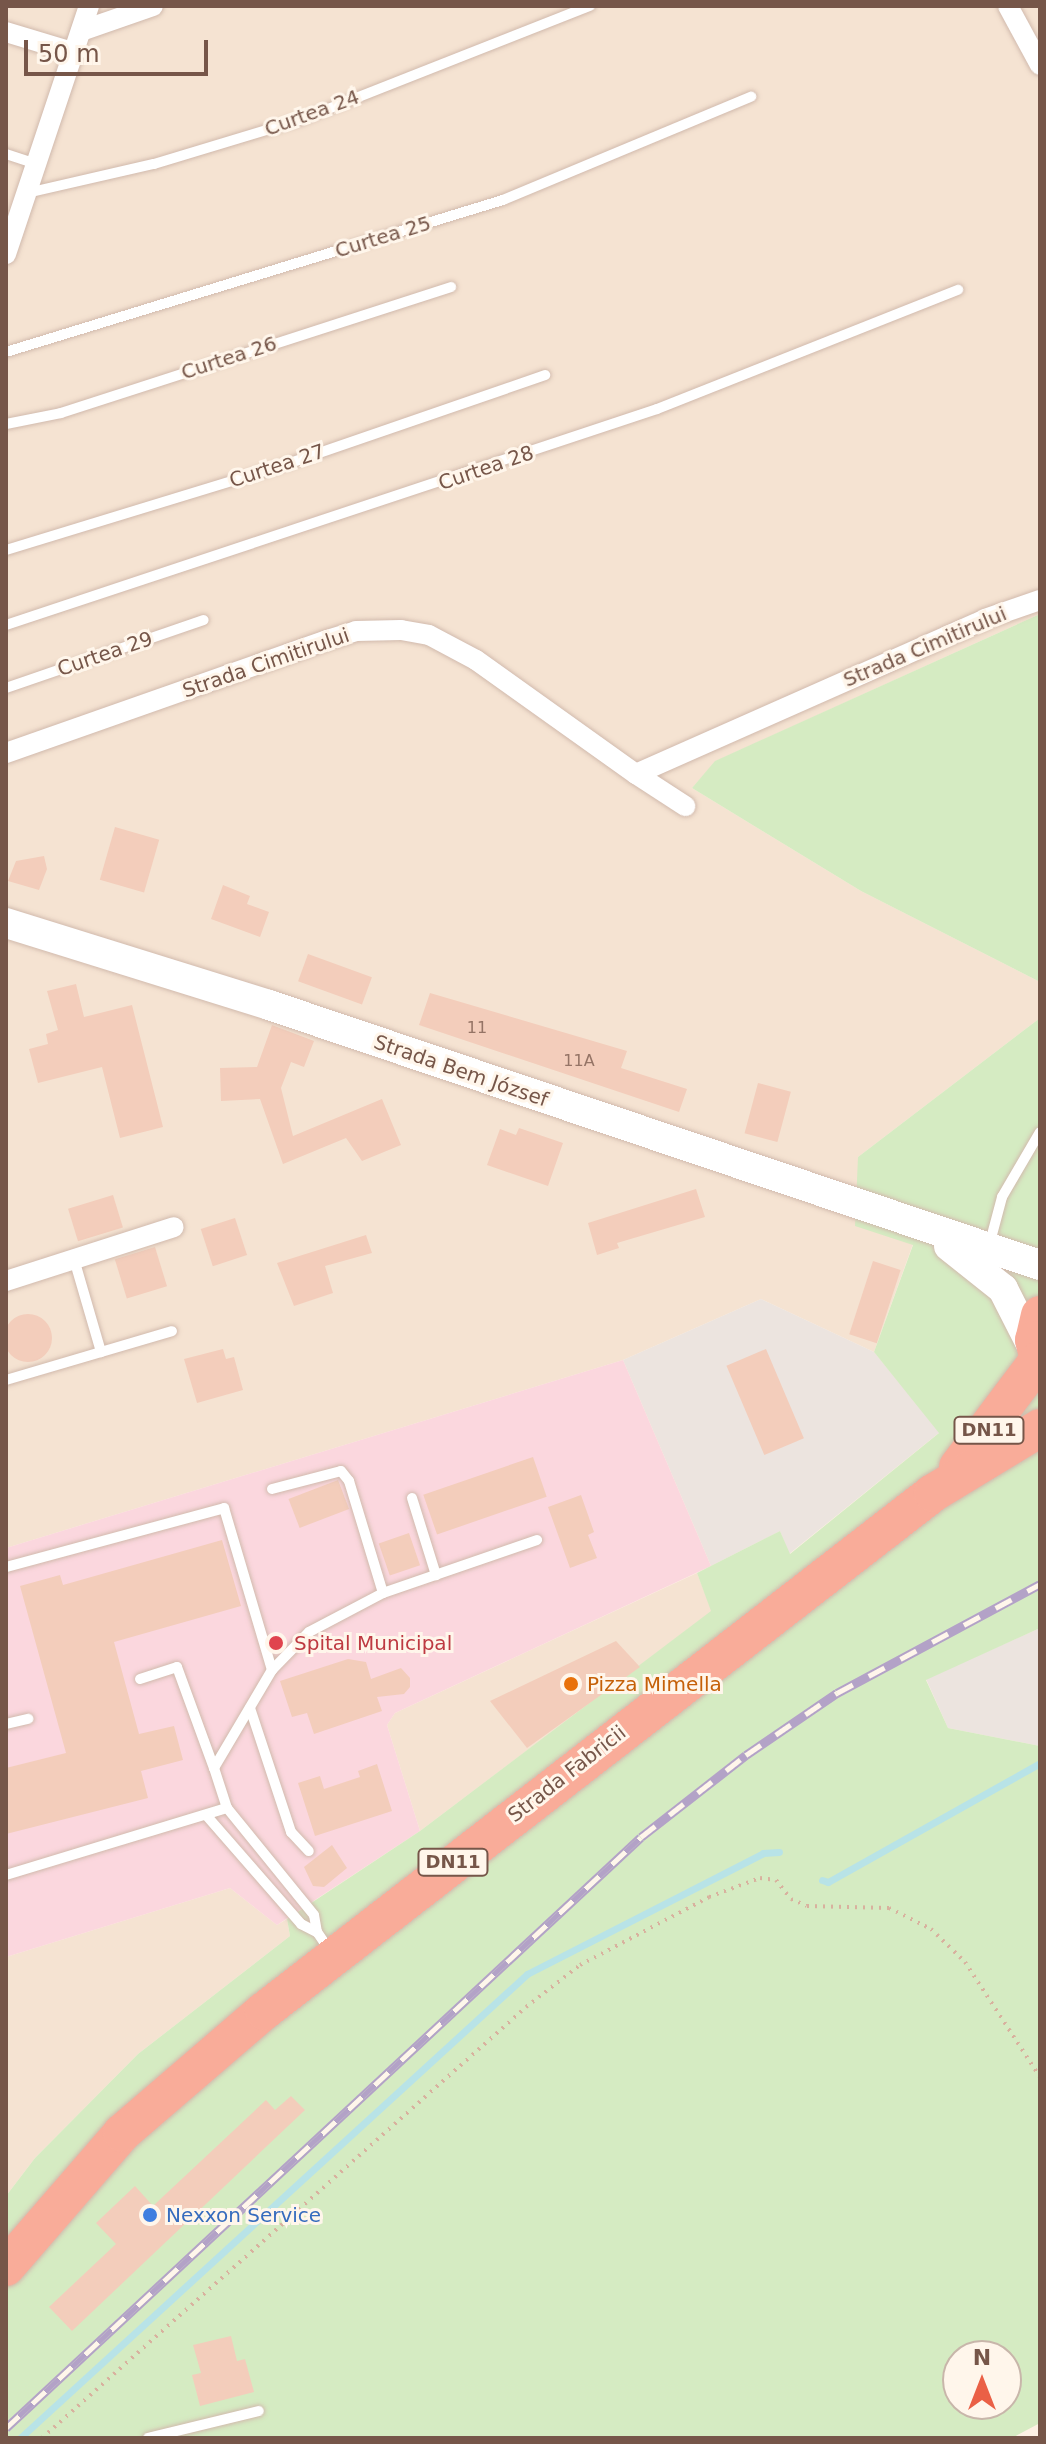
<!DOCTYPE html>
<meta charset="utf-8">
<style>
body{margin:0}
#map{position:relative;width:1046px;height:2444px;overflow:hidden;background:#fdf1e4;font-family:"DejaVu Sans",sans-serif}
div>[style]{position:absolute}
.residential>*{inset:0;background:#f5e3d2}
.industrial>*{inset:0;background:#ece4df}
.medical>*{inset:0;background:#fbd7de}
.green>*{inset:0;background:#d5ebc2}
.stream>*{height:7px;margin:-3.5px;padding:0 3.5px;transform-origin:3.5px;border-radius:3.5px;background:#b8e3e7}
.building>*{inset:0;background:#f3cdbb;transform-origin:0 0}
.round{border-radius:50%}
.path>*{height:4px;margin-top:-2px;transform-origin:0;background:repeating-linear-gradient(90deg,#d8b19e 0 2px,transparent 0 8px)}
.roads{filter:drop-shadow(0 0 2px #d1baad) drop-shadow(0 0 2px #d1baad)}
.lane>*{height:10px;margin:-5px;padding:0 5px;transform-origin:5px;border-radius:5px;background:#fff}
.street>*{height:20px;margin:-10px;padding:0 10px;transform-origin:10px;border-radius:10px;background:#fff}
.secondary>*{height:30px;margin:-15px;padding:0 15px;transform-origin:15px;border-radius:15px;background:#fff}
.highway>*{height:38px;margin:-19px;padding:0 19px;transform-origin:19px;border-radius:19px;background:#f9ac99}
.rail>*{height:9px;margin-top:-4.5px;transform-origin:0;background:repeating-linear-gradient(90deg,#fff6eb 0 18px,#b3a2c7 0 36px);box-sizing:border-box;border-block:2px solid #b3a2c7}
.dots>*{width:22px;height:22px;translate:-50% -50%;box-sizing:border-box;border:4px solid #fff6eb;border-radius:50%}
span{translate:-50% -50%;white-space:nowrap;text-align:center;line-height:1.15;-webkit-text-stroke:6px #fff6eb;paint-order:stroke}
.number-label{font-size:16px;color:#957466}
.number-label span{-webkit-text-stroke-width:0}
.shield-label span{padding:2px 6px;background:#fff6eb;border:2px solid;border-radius:6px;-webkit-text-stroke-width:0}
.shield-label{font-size:18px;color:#765649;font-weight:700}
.street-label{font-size:20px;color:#765649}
.health-label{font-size:20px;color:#be3a42}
.left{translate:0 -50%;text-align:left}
.food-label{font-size:20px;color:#c56008}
.shop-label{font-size:20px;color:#366cbe}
.frame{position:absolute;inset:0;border:8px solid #765649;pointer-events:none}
.north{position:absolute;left:942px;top:2340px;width:80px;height:80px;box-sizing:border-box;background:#fff6eb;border:2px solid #c8b6aa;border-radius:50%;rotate:0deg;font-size:22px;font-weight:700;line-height:32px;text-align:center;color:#765649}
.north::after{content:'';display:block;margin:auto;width:28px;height:36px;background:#ea6046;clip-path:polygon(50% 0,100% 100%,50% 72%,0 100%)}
.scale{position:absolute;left:24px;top:40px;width:184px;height:36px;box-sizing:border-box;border:4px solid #765649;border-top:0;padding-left:10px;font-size:24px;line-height:28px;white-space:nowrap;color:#765649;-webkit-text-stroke:6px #fff6eb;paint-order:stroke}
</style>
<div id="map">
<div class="residential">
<i style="clip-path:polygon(6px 6px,1040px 6px,1040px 614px,716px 761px,692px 788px,861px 891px,1040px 982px,1040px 1018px,858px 1157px,913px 1244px,874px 1352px,761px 1299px,623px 1360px,6px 1548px)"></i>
<i style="clip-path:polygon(697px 1573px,712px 1611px,420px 1831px,387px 1725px,395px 1713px)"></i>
<i style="clip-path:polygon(230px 1888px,277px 1925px,287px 1919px,290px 1936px,138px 2054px,35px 2158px,6px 2196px,6px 1957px)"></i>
</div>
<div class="industrial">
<i style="clip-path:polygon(761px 1299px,874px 1352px,940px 1432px,789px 1554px,780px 1531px,711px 1566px,623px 1360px)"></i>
<i style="clip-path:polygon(1040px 1628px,1040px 1746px,948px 1728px,926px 1679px)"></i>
</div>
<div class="medical">
<i style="clip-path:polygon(623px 1360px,711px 1566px,395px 1713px,387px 1725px,420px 1831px,277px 1925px,230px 1888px,6px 1957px,6px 1548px)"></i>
</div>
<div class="green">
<i style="clip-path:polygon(1040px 614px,1040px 982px,861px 891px,692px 788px,715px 761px)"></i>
<i style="clip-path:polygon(evenodd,1040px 1018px,1040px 1628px,926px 1680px,948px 1728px,1040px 1746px,1040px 2423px,1012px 2438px,6px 2438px,6px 2196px,35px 2158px,138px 2054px,290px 1936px,287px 1919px,420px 1831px,711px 1611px,697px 1573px,780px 1531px,790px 1554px,939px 1433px,874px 1352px,913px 1245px,855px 1226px,858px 1157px,1040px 1018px,958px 2356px,1006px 2356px,1006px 2404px,958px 2404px,958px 2356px)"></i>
</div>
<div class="stream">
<i style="left:822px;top:1880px;width:6px;rotate:18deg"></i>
<i style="left:828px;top:1882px;width:243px;rotate:-29.3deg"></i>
<i style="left:20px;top:2438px;width:687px;rotate:-42.46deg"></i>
<i style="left:527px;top:1974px;width:265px;rotate:-27.1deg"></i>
<i style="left:763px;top:1853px;width:16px;rotate:-4deg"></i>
</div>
<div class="building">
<i style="left:115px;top:827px;width:46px;height:55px;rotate:16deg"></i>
<i style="clip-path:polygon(44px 856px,47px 869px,39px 890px,8px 881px,16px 861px)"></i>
<i style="clip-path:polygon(223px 885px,250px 896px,247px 904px,269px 912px,260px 937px,211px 919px)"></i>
<i style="left:308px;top:954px;width:68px;height:29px;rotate:20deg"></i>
<i style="clip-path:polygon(76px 984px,84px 1017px,132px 1005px,163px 1127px,120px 1138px,102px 1067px,38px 1083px,29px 1049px,48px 1044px,46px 1034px,58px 1030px,47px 991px)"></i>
<i style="clip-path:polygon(430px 993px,627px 1051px,621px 1068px,687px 1089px,679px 1112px,419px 1025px)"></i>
<i style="clip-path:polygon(272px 1025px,314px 1041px,304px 1067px,291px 1062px,281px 1088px,293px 1136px,382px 1099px,401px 1145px,362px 1161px,346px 1138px,283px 1164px,260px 1099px,221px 1101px,220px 1068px,257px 1067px)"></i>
<i style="left:758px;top:1083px;width:34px;height:52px;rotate:15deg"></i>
<i style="clip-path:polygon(519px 1128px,563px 1143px,548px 1186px,487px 1165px,500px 1129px,516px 1135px)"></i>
<i style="clip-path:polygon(696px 1189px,705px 1217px,617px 1243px,619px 1248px,597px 1255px,588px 1223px)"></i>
<i style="left:113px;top:1195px;width:34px;height:47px;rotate:73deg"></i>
<i style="left:235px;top:1218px;width:39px;height:36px;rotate:72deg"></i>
<i style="clip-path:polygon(366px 1235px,372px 1253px,325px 1266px,333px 1293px,294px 1306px,277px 1263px)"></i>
<i style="left:155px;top:1247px;width:41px;height:42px;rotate:73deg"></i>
<i style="left:873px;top:1261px;width:29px;height:77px;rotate:18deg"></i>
<i class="round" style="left:4px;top:1314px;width:48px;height:48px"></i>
<i style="clip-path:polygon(223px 1349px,226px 1359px,234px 1357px,243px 1390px,197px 1403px,184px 1359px)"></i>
<i style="left:766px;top:1349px;width:97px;height:43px;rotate:67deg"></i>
<i style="left:533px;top:1457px;width:42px;height:116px;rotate:71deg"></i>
<i style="left:338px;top:1480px;width:31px;height:53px;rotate:69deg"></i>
<i style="clip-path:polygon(581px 1495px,594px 1532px,588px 1535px,597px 1558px,570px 1568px,548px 1507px)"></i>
<i style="left:409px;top:1533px;width:34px;height:32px;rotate:71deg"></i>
<i style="clip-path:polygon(222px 1540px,241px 1606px,114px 1642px,139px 1734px,174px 1726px,183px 1760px,141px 1771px,148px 1798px,6px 1834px,6px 1768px,66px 1753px,20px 1586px,60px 1575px,63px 1585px)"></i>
<i style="clip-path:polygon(616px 1641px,640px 1667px,527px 1748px,490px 1701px)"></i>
<i style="clip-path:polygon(348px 1659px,366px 1662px,371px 1679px,401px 1668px,410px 1678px,410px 1687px,404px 1694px,377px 1697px,382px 1711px,314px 1734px,307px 1713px,292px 1717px,280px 1681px)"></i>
<i style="clip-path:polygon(377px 1764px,392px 1811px,315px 1836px,298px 1783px,320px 1776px,324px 1789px,360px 1777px,358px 1771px)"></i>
<i style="clip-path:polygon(332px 1845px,347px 1868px,324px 1887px,313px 1886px,304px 1867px)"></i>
<i style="clip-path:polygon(291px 2096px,305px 2110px,72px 2331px,49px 2307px,116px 2244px,96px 2223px,135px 2186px,153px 2206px,266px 2100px,275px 2110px)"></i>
<i style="clip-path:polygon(231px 2336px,237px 2361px,245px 2359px,254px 2392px,200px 2406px,192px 2375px,201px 2373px,193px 2345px)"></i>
</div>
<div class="path">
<i style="left:42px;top:2438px;width:648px;rotate:-41.68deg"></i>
<i style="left:526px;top:2007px;width:68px;rotate:-37.9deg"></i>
<i style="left:580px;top:1965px;width:146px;rotate:-27.8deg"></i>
<i style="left:709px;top:1897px;width:54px;rotate:-20.4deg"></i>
<i style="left:760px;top:1878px;width:16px;rotate:7deg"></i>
<i style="left:776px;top:1880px;width:24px;rotate:52deg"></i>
<i style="left:791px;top:1899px;width:17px;rotate:24deg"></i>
<i style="left:807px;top:1906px;width:82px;rotate:1.4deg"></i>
<i style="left:889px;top:1908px;width:47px;rotate:26.6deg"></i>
<i style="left:931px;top:1929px;width:47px;rotate:44.1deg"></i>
<i style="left:965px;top:1962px;width:137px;rotate:56.9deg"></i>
</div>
<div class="roads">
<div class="lane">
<i style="left:6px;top:154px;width:32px;rotate:18deg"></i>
<i style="left:27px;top:193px;width:130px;rotate:-12.9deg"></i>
<i style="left:154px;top:164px;width:152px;rotate:-16.8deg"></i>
<i style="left:300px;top:120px;width:312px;rotate:-21.5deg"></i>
<i style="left:6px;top:352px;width:520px;rotate:-17.01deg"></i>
<i style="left:503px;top:200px;width:269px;rotate:-22.6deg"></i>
<i style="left:6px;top:424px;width:56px;rotate:-11.3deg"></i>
<i style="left:61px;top:413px;width:410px;rotate:-17.9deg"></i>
<i style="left:6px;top:550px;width:297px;rotate:-17deg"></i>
<i style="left:290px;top:463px;width:270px;rotate:-19deg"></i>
<i style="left:6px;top:625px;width:686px;rotate:-18.36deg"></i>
<i style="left:657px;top:409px;width:324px;rotate:-21.6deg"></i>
<i style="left:6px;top:688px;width:209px;rotate:-19deg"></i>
<i style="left:989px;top:1246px;width:51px;rotate:-75.1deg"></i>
<i style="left:1002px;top:1197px;width:75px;rotate:-59.7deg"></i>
<i style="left:74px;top:1259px;width:97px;rotate:73.8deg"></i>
<i style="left:6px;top:1380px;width:173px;rotate:-16.4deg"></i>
<i style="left:272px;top:1489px;width:71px;rotate:-14.6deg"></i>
<i style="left:341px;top:1471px;width:13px;rotate:51deg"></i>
<i style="left:349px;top:1481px;width:117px;rotate:73.1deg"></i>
<i style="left:412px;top:1498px;width:81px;rotate:72.7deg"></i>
<i style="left:6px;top:1567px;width:226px;rotate:-15.1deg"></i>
<i style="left:224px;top:1508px;width:169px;rotate:73.5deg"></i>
<i style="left:140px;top:1679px;width:39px;rotate:-18deg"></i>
<i style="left:177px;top:1667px;width:108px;rotate:69.9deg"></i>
<i style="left:250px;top:1708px;width:131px;rotate:71.7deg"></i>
<i style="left:291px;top:1832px;width:26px;rotate:47deg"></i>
<i style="left:6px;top:1724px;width:23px;rotate:-13deg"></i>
<i style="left:206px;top:1815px;width:145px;rotate:48.9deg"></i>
<i style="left:301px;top:1924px;width:18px;rotate:27deg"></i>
<i style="left:6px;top:1875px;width:231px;rotate:-16.9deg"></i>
<i style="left:330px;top:1951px;width:23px;rotate:-124deg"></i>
<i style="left:317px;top:1932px;width:17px;rotate:-100deg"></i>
<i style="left:314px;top:1915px;width:138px;rotate:-129.1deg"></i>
<i style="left:227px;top:1808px;width:42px;rotate:-108deg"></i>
<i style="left:214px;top:1768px;width:114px;rotate:-59.4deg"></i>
<i style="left:272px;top:1670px;width:53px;rotate:-45.8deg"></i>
<i style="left:309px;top:1632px;width:84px;rotate:-27.8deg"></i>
<i style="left:383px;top:1593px;width:163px;rotate:-19deg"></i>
<i style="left:148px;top:2438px;width:114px;rotate:-13.7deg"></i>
</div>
<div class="street">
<i style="left:1008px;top:6px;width:67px;rotate:61.5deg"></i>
<i style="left:81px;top:31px;width:76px;rotate:-19.1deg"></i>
<i style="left:6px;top:32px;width:72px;rotate:16.9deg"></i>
<i style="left:6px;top:254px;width:262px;rotate:-71.5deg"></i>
<i style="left:6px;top:753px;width:340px;rotate:-19.4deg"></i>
<i style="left:327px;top:640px;width:30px;rotate:-17deg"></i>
<i style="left:356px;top:631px;width:45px;rotate:-1.3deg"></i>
<i style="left:401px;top:630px;width:28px;rotate:10deg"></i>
<i style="left:429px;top:635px;width:53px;rotate:28deg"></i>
<i style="left:476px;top:660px;width:196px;rotate:35.5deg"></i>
<i style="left:636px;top:774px;width:382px;rotate:-23.9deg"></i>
<i style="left:985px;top:619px;width:58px;rotate:-19.1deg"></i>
<i style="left:636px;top:774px;width:59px;rotate:33.1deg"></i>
<i style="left:6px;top:1281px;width:176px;rotate:-17.8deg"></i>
</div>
<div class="secondary">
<i style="left:6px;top:923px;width:275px;rotate:17.3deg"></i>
<i style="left:269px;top:1005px;width:814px;rotate:18.64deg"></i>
<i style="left:949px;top:1246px;width:69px;rotate:38.5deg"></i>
<i style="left:1003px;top:1289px;width:71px;rotate:63.1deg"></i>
</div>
<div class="highway">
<i style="left:1040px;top:1315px;width:26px;rotate:103deg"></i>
<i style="left:1034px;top:1340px;width:25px;rotate:76deg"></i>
<i style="left:958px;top:1467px;width:133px;rotate:-53deg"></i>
<i style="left:6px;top:2267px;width:177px;rotate:-49.1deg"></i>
<i style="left:122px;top:2133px;width:187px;rotate:-40.7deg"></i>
<i style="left:264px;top:2011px;width:846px;rotate:-37.75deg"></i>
<i style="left:933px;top:1493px;width:125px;rotate:-31.3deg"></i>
</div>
</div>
<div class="rail">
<i style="left:6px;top:2428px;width:867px;rotate:-42.94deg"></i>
<i style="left:641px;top:1837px;width:133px;rotate:-38deg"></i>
<i style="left:746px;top:1755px;width:110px;rotate:-34.3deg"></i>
<i style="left:837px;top:1693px;width:230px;rotate:-28.2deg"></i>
</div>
<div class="dots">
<i style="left:276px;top:1643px;background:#e0444e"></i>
<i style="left:571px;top:1684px;background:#e8710a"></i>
<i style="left:150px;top:2215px;background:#3f7fe0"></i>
</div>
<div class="number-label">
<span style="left:477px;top:1028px">11</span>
<span style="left:579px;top:1061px">11A</span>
</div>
<div class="shield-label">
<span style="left:989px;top:1430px">DN11</span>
<span style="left:453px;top:1862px">DN11</span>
</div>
<div class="street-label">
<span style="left:312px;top:113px;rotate:-20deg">Curtea 24</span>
<span style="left:383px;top:237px;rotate:-17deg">Curtea 25</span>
<span style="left:229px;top:358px;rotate:-18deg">Curtea 26</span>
<span style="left:277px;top:466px;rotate:-18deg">Curtea 27</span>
<span style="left:486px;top:468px;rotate:-19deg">Curtea 28</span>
<span style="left:925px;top:647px;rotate:-23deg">Strada Cimitirului</span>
<span style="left:105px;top:654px;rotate:-19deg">Curtea 29</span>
<span style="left:266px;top:663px;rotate:-19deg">Strada Cimitirului</span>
<span style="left:461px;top:1071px;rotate:19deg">Strada Bem József</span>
<span style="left:567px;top:1774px;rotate:-38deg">Strada Fabricii</span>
</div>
<div class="health-label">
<span class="left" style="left:294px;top:1643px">Spital Municipal</span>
</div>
<div class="food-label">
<span class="left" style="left:587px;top:1684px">Pizza Mimella</span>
</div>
<div class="shop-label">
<span class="left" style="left:166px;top:2215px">Nexxon Service</span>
</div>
<div class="frame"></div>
<div class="north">N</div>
<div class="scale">50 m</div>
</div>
